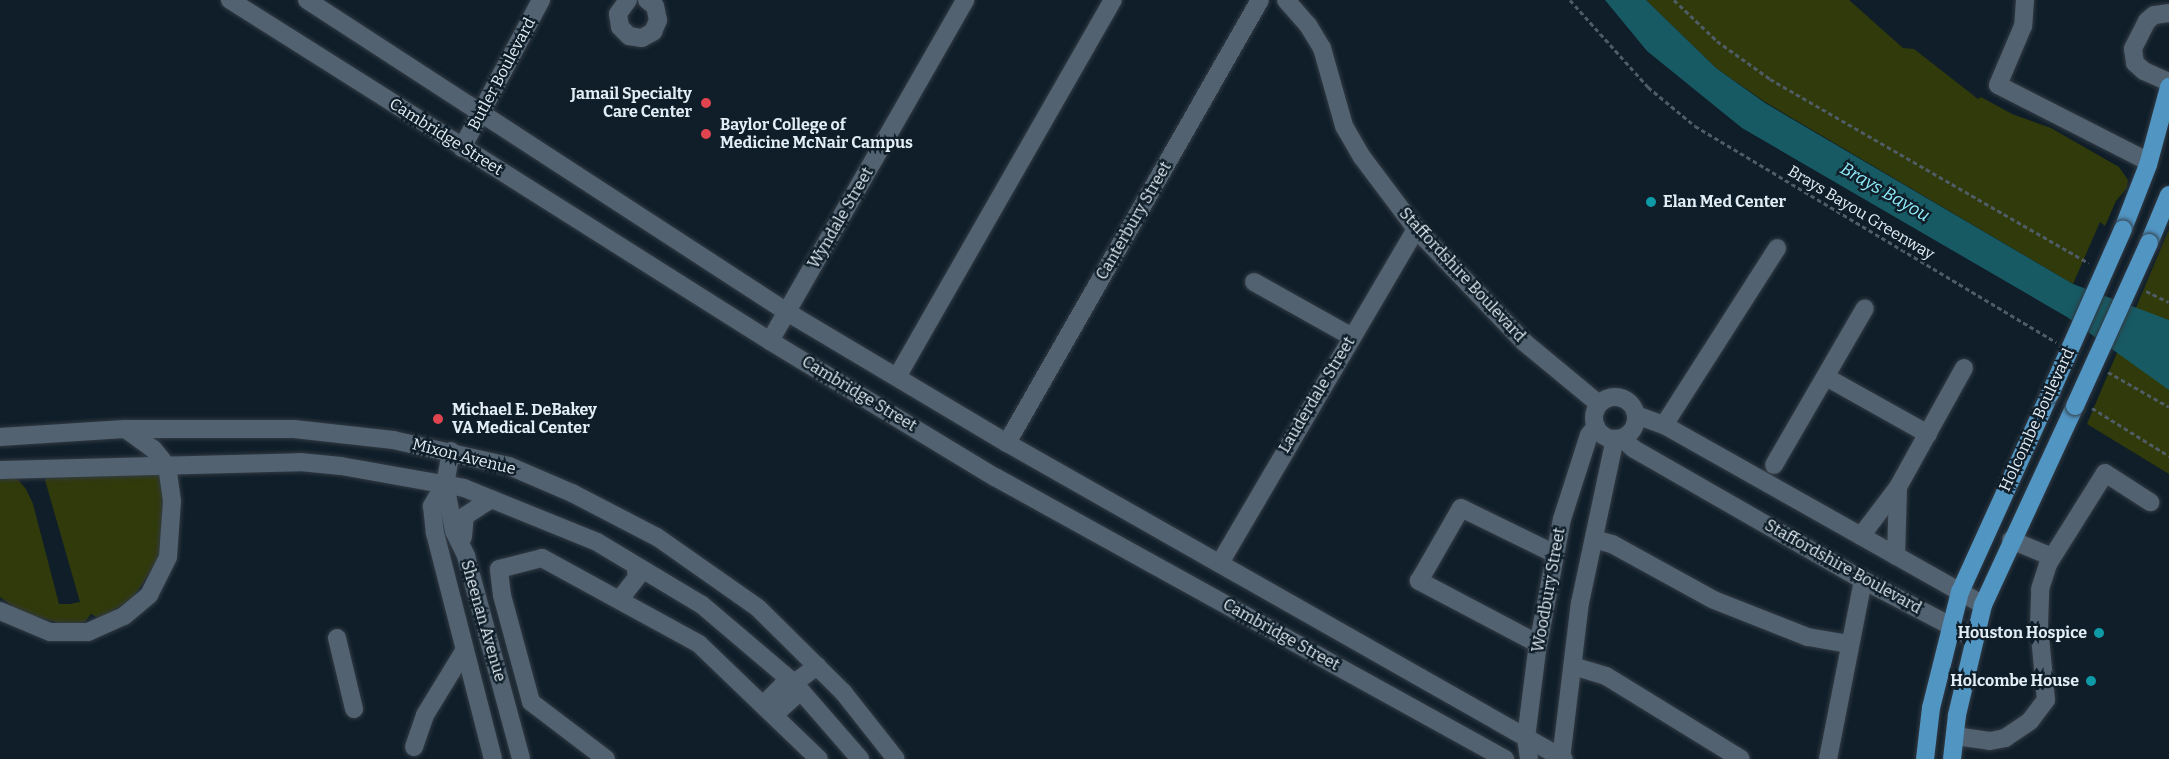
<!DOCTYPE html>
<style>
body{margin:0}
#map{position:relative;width:2169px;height:759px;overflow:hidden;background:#0f1e29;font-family:Bitter,serif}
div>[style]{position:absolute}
.green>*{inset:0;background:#313a0b}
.water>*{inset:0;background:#175a63}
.path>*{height:3px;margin-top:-1.5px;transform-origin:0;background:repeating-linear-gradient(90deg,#4f5c66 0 4.5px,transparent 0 7.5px)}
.roads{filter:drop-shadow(0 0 2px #323a43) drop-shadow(0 0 2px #323a43)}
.minor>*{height:18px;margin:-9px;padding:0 9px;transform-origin:9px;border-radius:9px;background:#526270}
.minor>.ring{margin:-9px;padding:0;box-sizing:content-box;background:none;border:18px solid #526270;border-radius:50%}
.major>*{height:18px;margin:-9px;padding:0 9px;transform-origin:9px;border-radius:9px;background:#5195c3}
.bridges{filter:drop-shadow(0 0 2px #323a43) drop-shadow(0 0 2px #323a43)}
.major-bridge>*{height:18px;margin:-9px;padding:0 9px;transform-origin:9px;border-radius:9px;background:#5195c3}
.dots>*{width:16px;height:16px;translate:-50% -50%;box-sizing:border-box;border:3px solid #0f1e29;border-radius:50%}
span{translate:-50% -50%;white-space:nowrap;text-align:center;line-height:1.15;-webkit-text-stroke:4.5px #0f1e29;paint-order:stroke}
.street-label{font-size:16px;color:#e3edf5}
.poi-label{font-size:16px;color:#e3edf5;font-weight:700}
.right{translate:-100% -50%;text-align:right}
.left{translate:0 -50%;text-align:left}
.water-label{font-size:18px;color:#8feaf8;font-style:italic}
</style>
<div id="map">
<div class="green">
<i style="clip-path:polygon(1646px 0,1849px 0,1903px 48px,1914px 49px,1978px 99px,1981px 97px,2012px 114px,2051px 128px,2119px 167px,2128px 180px,2127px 188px,2116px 201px,2105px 226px,2100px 222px,2073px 284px,1765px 102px,1716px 68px)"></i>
<i style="clip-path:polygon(2169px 229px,2169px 474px,2087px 424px)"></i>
<i style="clip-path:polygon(154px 469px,163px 482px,164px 532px,158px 560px,133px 598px,100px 619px,91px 614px,85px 622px,64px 624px,22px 613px,0 597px,0 476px,14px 475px,26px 489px,33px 504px,59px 604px,70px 604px,80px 602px,45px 480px,49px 475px)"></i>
</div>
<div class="water">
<i style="clip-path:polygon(1605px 0,1646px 0,1716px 68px,1765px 103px,2073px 284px,2169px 320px,2169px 390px,2067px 317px,1742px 128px,1647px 51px)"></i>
</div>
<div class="path">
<i style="left:1570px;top:0;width:117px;rotate:48.1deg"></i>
<i style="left:1648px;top:87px;width:61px;rotate:39.7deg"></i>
<i style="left:1695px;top:126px;width:421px;rotate:30.9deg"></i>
<i style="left:1674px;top:0;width:59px;rotate:43.6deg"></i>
<i style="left:1717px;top:41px;width:65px;rotate:35.6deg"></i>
<i style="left:1770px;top:79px;width:368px;rotate:30deg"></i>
<i style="left:2146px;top:291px;width:25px;rotate:26deg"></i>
<i style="left:2108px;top:372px;width:70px;rotate:29.8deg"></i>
<i style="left:2092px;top:408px;width:91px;rotate:31.9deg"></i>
</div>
<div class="roads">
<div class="minor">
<i style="left:230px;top:0;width:639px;rotate:32.27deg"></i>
<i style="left:770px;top:341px;width:263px;rotate:31.2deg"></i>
<i style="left:995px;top:477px;width:583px;rotate:28.94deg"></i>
<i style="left:307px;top:0;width:572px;rotate:33.02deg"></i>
<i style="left:787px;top:312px;width:256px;rotate:30.8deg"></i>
<i style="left:1007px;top:443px;width:640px;rotate:29.57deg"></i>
<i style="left:628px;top:0;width:17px;rotate:126deg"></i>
<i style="left:618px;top:14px;width:13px;rotate:81deg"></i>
<i style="left:620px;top:27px;width:13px;rotate:45deg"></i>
<i style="left:629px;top:36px;width:13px;rotate:9deg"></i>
<i style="left:642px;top:38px;width:13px;rotate:-29deg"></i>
<i style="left:653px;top:32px;width:13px;rotate:-67deg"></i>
<i style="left:658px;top:20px;width:14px;rotate:-102deg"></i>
<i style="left:655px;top:6px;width:10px;rotate:-143deg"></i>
<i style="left:1286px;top:0;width:33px;rotate:49deg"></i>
<i style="left:1308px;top:25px;width:27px;rotate:59deg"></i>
<i style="left:1322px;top:48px;width:81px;rotate:74.2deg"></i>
<i style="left:1344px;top:126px;width:36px;rotate:60deg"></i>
<i style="left:1362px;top:157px;width:90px;rotate:53.1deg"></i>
<i style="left:1416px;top:229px;width:156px;rotate:46.3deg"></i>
<i style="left:1524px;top:342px;width:97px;rotate:39.6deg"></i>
<i style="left:2025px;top:0;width:26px;rotate:94deg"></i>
<i style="left:2023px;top:26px;width:64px;rotate:113deg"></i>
<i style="left:1998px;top:85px;width:169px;rotate:27deg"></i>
<i style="left:2169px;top:13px;width:15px;rotate:172deg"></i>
<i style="left:2154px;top:15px;width:9px;rotate:139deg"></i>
<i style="left:2147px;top:21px;width:31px;rotate:117deg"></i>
<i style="left:2133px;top:49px;width:14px;rotate:82deg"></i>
<i style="left:2135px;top:63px;width:12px;rotate:42deg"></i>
<i style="left:2144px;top:71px;width:27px;rotate:24deg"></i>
<i style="left:462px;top:148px;width:168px;rotate:-61.9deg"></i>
<i style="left:1254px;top:282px;width:112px;rotate:29.3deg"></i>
<i style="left:770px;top:341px;width:393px;rotate:-60.2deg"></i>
<i style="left:897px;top:377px;width:434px;rotate:-60.2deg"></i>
<i style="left:1826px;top:377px;width:117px;rotate:29.2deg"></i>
<i class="ring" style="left:1594px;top:397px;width:24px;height:24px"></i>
<i style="left:1636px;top:415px;width:30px;rotate:20deg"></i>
<i style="left:1664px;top:425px;width:366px;rotate:29.4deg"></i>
<i style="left:1664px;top:425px;width:210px;rotate:-57.4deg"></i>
<i style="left:0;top:437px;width:125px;rotate:-3.7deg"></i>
<i style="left:125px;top:429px;width:169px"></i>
<i style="left:294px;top:429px;width:100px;rotate:6.3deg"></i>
<i style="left:393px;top:440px;width:119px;rotate:12.6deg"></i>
<i style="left:509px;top:466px;width:69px;rotate:23.2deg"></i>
<i style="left:572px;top:493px;width:96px;rotate:27.4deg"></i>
<i style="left:657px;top:537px;width:123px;rotate:35.1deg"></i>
<i style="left:758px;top:608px;width:120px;rotate:44.7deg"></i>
<i style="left:843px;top:692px;width:85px;rotate:51.7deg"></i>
<i style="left:1622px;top:438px;width:16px;rotate:43deg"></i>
<i style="left:1634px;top:449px;width:264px;rotate:29.8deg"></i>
<i style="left:1863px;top:580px;width:125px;rotate:27.6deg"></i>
<i style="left:1007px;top:443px;width:510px;rotate:-60.27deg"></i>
<i style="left:451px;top:451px;width:34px;rotate:100deg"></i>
<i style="left:445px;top:484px;width:26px;rotate:121deg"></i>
<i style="left:432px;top:506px;width:27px;rotate:84deg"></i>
<i style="left:435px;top:533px;width:233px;rotate:75.6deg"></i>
<i style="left:1774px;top:465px;width:181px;rotate:-59.9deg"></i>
<i style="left:0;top:470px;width:300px;rotate:-1.5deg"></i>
<i style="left:300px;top:462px;width:41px;rotate:5.6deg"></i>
<i style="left:341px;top:466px;width:125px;rotate:10.1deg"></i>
<i style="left:464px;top:488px;width:144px;rotate:22.1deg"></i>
<i style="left:597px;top:542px;width:122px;rotate:31deg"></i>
<i style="left:702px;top:605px;width:121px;rotate:40.3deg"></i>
<i style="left:794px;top:683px;width:101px;rotate:49deg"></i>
<i style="left:445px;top:484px;width:48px;rotate:79.2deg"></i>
<i style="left:454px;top:531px;width:28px;rotate:64deg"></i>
<i style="left:466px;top:556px;width:210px;rotate:74.8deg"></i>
<i style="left:1861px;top:536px;width:61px;rotate:-52.9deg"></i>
<i style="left:1898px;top:487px;width:136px;rotate:-61deg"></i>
<i style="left:463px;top:537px;width:21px;rotate:-85deg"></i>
<i style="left:465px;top:516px;width:31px;rotate:-33deg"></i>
<i style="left:1594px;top:539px;width:19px;rotate:16deg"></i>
<i style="left:1612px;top:544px;width:116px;rotate:28.8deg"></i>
<i style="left:1714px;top:600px;width:101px;rotate:21.5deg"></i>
<i style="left:1808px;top:637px;width:42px;rotate:9.7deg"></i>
<i style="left:2011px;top:540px;width:44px;rotate:22.5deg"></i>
<i style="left:1896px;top:556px;width:69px;rotate:-88.3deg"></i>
<i style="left:1220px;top:563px;width:387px;rotate:-59.6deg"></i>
<i style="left:620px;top:599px;width:28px;rotate:-52deg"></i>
<i style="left:637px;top:577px;width:6px;rotate:-99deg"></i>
<i style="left:0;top:611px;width:54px;rotate:22.8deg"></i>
<i style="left:50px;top:632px;width:38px"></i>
<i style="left:88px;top:632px;width:39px;rotate:-24deg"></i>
<i style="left:124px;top:616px;width:33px;rotate:-40deg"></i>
<i style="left:149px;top:595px;width:42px;rotate:-63.4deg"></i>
<i style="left:168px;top:557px;width:56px;rotate:-85.9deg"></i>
<i style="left:172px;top:501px;width:35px;rotate:-98deg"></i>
<i style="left:167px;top:466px;width:22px;rotate:-129deg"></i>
<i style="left:153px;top:449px;width:34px;rotate:-144deg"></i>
<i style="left:337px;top:638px;width:73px;rotate:76.5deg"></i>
<i style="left:1539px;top:640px;width:8px;rotate:180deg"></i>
<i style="left:1531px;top:640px;width:127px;rotate:-152.2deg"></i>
<i style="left:1419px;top:581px;width:84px;rotate:-60.1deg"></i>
<i style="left:1461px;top:508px;width:105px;rotate:26.1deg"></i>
<i style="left:1573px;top:666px;width:34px;rotate:17deg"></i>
<i style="left:1606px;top:676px;width:158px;rotate:31.6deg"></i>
<i style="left:765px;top:703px;width:24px;rotate:-45deg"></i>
<i style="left:782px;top:686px;width:12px;rotate:-14deg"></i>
<i style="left:794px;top:683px;width:29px;rotate:-36deg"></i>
<i style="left:775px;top:714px;width:25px;rotate:-42deg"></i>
<i style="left:794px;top:697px;width:14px;rotate:-90deg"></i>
<i style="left:1955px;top:736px;width:35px;rotate:8deg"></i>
<i style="left:1990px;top:741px;width:15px;rotate:-11deg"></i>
<i style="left:2005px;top:738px;width:30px;rotate:-34deg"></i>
<i style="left:2030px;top:721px;width:26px;rotate:-53deg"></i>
<i style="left:2046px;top:700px;width:74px;rotate:-95.4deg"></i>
<i style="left:2039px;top:626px;width:37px;rotate:-88deg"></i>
<i style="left:2040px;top:589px;width:26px;rotate:-72deg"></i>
<i style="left:2048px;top:564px;width:107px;rotate:-57.9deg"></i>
<i style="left:2105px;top:473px;width:54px;rotate:32.8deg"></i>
<i style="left:414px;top:747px;width:34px;rotate:-71deg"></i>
<i style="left:425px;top:715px;width:75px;rotate:-58.6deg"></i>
<i style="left:606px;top:759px;width:94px;rotate:-142.8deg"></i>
<i style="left:531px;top:702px;width:111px;rotate:-105.2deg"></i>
<i style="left:502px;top:595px;width:26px;rotate:-97deg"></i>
<i style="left:499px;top:569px;width:44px;rotate:-14.3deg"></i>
<i style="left:542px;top:558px;width:179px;rotate:28.7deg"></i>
<i style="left:699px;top:644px;width:166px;rotate:43.8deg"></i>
<i style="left:1529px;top:759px;width:21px;rotate:-98deg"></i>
<i style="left:1526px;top:738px;width:88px;rotate:-82.8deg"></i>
<i style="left:1537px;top:651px;width:134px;rotate:-79.3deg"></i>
<i style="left:1562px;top:519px;width:88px;rotate:-72.2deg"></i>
<i style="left:1589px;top:435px;width:11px;rotate:-49deg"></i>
<i style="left:1561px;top:759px;width:157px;rotate:-83.1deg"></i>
<i style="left:1580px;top:603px;width:168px;rotate:-78deg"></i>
<i style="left:1828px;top:759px;width:182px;rotate:-78.9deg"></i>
</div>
<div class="major">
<i style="left:2123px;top:229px;width:69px;rotate:-68.7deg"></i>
<i style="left:2148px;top:165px;width:81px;rotate:-74.9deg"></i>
<i style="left:2149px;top:243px;width:52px;rotate:-67.4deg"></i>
<i style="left:1925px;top:759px;width:51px;rotate:-83.3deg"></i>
<i style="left:1931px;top:708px;width:120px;rotate:-76deg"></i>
<i style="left:1960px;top:592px;width:217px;rotate:-65.6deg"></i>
<i style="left:1952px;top:759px;width:44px;rotate:-83.5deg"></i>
<i style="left:1957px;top:715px;width:113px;rotate:-76.7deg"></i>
<i style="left:1983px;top:605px;width:219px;rotate:-65.2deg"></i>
</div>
</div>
<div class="bridges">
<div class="major-bridge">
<i style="left:2050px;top:394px;width:180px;rotate:-66.1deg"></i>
<i style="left:2075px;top:406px;width:179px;rotate:-65.6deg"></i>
</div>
</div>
<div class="dots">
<i style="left:706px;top:103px;background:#e0444e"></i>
<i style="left:706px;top:134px;background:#e0444e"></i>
<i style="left:1651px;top:202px;background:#0f9aa8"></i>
<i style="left:438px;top:419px;background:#e0444e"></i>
<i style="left:2099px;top:633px;background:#0f9aa8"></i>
<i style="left:2091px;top:681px;background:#0f9aa8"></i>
</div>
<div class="street-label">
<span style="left:502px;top:74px;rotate:-62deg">Butler Boulevard</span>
<span style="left:446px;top:137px;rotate:32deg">Cambridge Street</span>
<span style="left:1861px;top:213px;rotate:31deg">Brays Bayou Greenway</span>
<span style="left:841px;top:218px;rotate:-60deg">Wyndale Street</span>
<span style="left:1134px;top:221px;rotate:-60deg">Canterbury Street</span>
<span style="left:1462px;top:275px;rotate:47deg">Staffordshire Boulevard</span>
<span style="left:859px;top:394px;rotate:31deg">Cambridge Street</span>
<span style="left:1317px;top:395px;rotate:-59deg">Lauderdale Street</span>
<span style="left:2037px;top:420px;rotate:-65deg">Holcombe Boulevard</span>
<span style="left:464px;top:457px;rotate:14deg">Mixon Avenue</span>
<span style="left:1843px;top:567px;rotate:29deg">Staffordshire Boulevard</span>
<span style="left:1549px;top:590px;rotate:-80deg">Woodbury Street</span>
<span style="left:483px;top:621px;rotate:74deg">Sheenan Avenue</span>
<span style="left:1281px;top:635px;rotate:29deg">Cambridge Street</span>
</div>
<div class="poi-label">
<span class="right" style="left:692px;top:103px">Jamail Specialty<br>Care Center</span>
<span class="left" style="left:720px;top:134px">Baylor College of<br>Medicine McNair Campus</span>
<span class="left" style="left:1663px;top:202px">Elan Med Center</span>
<span class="left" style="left:452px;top:419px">Michael E. DeBakey<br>VA Medical Center</span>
<span class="right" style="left:2087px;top:633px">Houston Hospice</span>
<span class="right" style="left:2079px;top:681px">Holcombe House</span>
</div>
<div class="water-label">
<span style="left:1885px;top:192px;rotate:30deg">Brays Bayou</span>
</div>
</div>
